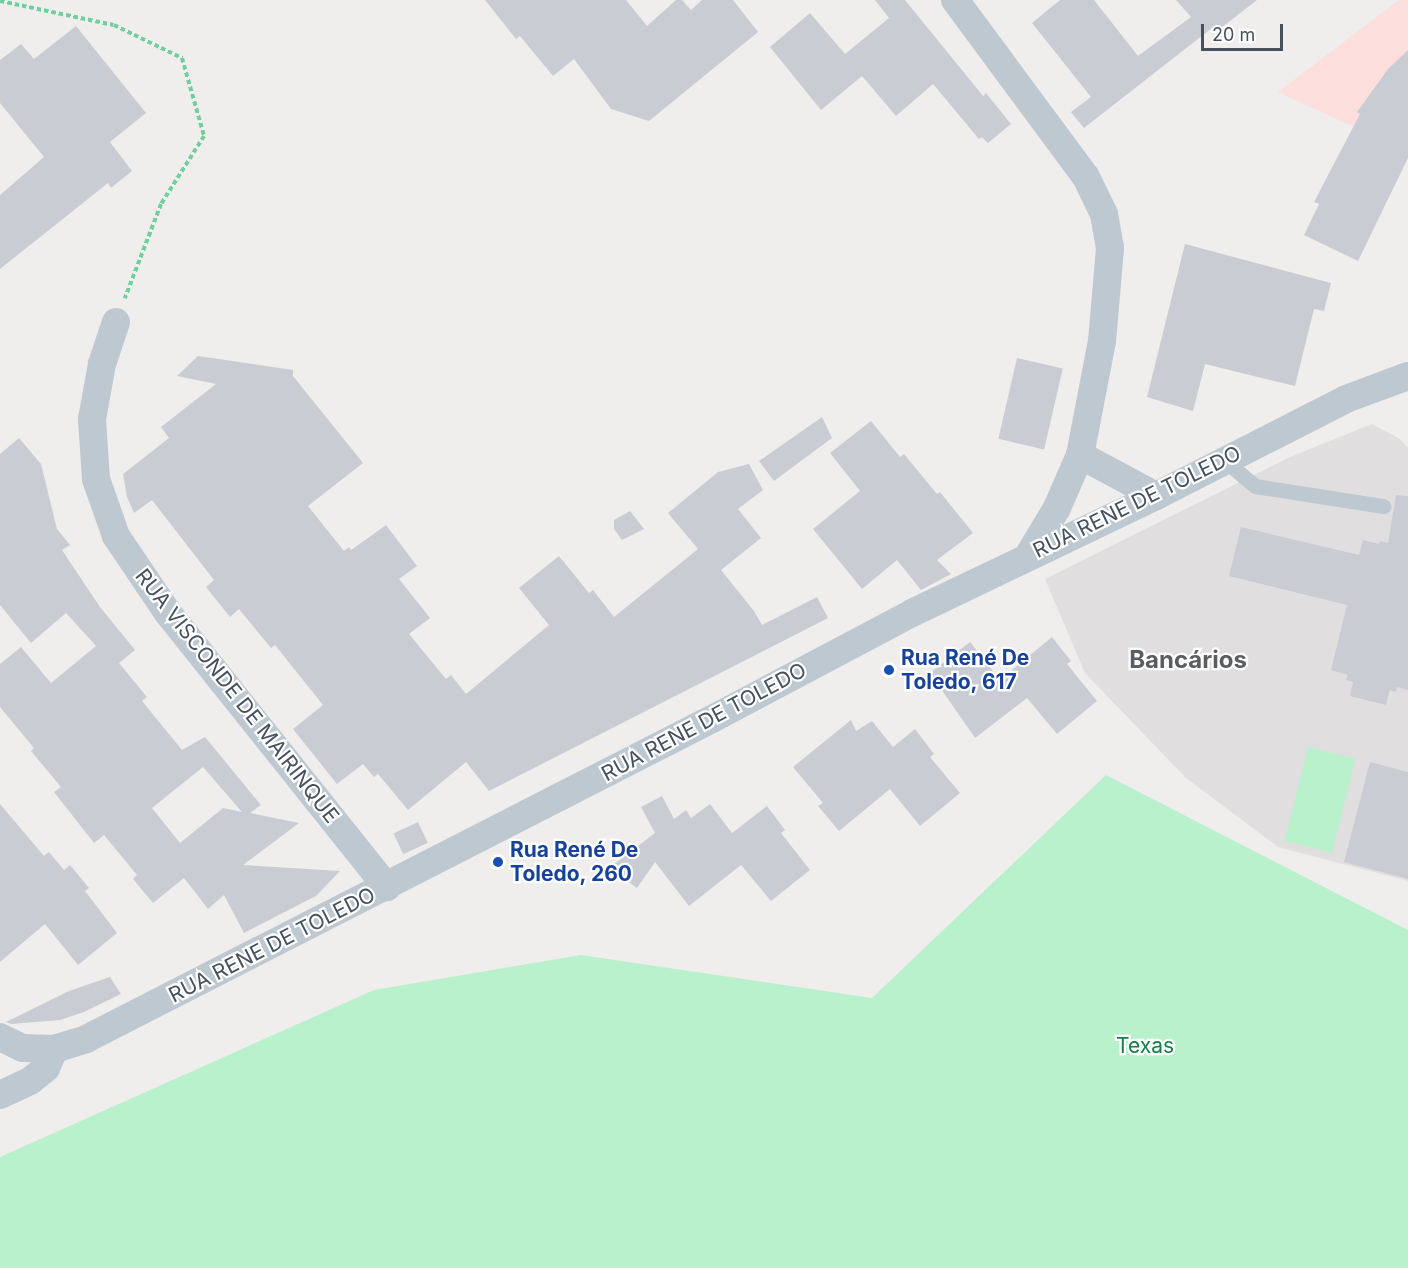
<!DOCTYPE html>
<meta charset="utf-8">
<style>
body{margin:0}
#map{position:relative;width:1408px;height:1268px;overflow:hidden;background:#f0eded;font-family:Inter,sans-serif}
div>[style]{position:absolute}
.education>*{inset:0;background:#e1dedf}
.medical>*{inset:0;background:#fcdedc}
.green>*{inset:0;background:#b9f1cd;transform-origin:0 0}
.building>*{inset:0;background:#caccd3;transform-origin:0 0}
.path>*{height:4px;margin-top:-2px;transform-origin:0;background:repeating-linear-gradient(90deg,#6fd09e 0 4.5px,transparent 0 7.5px)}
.service>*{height:15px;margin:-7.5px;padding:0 7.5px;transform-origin:7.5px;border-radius:7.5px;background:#bdc8d1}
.minor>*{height:28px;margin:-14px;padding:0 14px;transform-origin:14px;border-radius:14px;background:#bdc8d1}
.dots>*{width:16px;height:16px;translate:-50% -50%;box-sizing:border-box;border:3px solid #fff;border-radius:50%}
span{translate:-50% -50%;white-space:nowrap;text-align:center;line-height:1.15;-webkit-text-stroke:4.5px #fff;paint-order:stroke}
.street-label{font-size:21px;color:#45515c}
.transit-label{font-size:21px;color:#164399;font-weight:700}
.left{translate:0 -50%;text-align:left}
.park-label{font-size:21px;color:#128047}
.quarter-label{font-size:24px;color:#5a5e63;font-weight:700}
.scale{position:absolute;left:1201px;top:24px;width:82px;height:27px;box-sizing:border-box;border:3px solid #45515c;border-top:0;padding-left:8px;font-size:18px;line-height:21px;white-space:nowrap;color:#45515c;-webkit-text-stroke:4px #fff;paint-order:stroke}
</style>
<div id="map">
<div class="education">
<i style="clip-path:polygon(1372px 424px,1400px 439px,1408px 448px,1408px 881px,1278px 847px,1186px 778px,1085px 673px,1045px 579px,1290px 457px)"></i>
</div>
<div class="medical">
<i style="clip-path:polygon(1399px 0,1408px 0,1408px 152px,1278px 92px)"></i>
</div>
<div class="green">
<i style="left:1308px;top:747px;width:49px;height:97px;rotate:14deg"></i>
<i style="clip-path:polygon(1106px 775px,1408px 930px,1408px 1268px,0 1268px,0 1157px,374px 990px,581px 955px,872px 998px)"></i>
</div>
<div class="building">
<i style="clip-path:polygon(485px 0,626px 0,647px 26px,676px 0,682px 0,691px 10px,702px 0,733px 0,758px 32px,649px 121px,611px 109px,574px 59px,553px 76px,520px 36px,516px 39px)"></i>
<i style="clip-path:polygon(875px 0,905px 0,983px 96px,986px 93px,1011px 124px,988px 143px,982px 137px,979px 139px,933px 84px,896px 116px,862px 76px,821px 110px,770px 47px,810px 13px,845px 54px,889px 18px)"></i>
<i style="clip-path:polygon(1060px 0,1094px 0,1138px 56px,1191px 17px,1176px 0,1257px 0,1217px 31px,1212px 28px,1084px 128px,1071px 112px,1091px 97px,1032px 23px)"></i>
<i style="clip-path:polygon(76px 26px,146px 113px,110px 142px,132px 171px,111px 188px,108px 183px,0 269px,0 195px,44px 157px,0 103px,0 60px,21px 44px,34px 59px)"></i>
<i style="clip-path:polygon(1408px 50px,1408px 158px,1358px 261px,1304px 235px,1319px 204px,1314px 202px,1360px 114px,1357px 112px,1388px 69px)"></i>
<i style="clip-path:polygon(1185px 244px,1331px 283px,1324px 311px,1314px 309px,1295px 386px,1205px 364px,1193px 411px,1147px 397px)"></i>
<i style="clip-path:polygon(198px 356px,293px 370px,293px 376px,363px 463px,308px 506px,344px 551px,349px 547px,351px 550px,386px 525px,417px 566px,399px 579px,430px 618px,409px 634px,446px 679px,451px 675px,466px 694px,549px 625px,519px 588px,559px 556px,589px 593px,593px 590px,614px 617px,698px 549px,668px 513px,718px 472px,749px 464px,763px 490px,738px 509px,761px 538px,721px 570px,754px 611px,762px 625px,817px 597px,828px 618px,489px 791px,466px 762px,408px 810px,378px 774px,374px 777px,363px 764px,337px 784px,293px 729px,323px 705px,275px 645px,271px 648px,239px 609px,230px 617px,206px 587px,214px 580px,152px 500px,134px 513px,127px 497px,123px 474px,169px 438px,161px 427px,216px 384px,177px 376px)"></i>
<i style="left:1017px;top:358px;width:47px;height:83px;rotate:13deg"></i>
<i style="clip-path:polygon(822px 417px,832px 438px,774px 481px,759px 461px)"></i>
<i style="clip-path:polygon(871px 421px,900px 457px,904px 454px,937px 494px,940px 492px,973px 533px,937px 560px,951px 574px,921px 590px,897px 560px,862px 589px,813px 529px,860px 491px,830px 453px)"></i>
<i style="clip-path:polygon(evenodd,19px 438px,41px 464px,57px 529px,70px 545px,62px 550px,100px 607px,135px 650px,119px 663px,147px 697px,142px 701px,182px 750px,205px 737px,261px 805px,250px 813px,299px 823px,243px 865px,340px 871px,316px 896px,244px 933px,224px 895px,208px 909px,184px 878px,153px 903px,133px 879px,137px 875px,104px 835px,94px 843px,54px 792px,61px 787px,31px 751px,34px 748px,0 707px,0 664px,21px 647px,51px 683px,96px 646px,66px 613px,31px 643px,0 605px,0 454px,19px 438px,203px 767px,242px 812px,223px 808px,180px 843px,152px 808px,203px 767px)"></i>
<i style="clip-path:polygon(1396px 495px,1408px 496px,1408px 690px,1397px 687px,1396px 692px,1390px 690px,1386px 705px,1350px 696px,1353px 682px,1346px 680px,1348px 675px,1331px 670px,1347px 605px,1229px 576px,1241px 527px,1359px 555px,1363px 540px,1379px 544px,1380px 541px,1388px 543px)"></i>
<i style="clip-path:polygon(630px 511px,644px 529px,622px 540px,614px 529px,614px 520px)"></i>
<i style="clip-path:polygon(1052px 637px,1071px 661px,1067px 664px,1097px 701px,1057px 734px,1027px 698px,975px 738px,930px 673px,970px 642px,1000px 680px)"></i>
<i style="clip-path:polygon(851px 720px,856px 731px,872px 721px,893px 747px,915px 729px,934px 754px,930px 757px,960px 793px,920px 826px,890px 789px,839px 831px,818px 806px,823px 803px,793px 767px)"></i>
<i style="clip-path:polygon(1370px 762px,1408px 772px,1408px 879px,1344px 862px)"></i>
<i style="clip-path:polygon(662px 796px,674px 819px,686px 810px,691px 818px,710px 804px,732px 833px,767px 806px,785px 830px,781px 833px,810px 870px,771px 901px,741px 865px,689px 906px,655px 862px,637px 888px,609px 868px,655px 833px,641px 807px)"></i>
<i style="clip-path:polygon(0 804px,44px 856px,49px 852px,64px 870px,70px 865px,89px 888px,85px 891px,117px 933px,78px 965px,45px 924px,0 962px)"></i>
<i style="left:418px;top:822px;width:23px;height:27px;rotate:65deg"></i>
<i style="clip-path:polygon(110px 977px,121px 994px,84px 1012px,60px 1020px,11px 1024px,6px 1022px,69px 991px)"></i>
</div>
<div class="path">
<i style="left:0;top:1px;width:116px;rotate:11.9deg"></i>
<i style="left:114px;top:25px;width:76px;rotate:25.9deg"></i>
<i style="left:182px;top:58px;width:81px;rotate:74.2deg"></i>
<i style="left:204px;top:136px;width:80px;rotate:122.3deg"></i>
<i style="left:161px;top:204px;width:101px;rotate:111deg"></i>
</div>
<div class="service">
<i style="left:1224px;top:460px;width:40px;rotate:40deg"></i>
<i style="left:1255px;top:486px;width:130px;rotate:8.9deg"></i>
</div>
<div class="minor">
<i style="left:955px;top:0;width:220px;rotate:53.5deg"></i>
<i style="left:1086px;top:177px;width:41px;rotate:64.1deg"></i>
<i style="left:1104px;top:214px;width:35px;rotate:80deg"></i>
<i style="left:1110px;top:248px;width:93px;rotate:94.9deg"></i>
<i style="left:1102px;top:341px;width:116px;rotate:100.9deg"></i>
<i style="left:1080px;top:455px;width:58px;rotate:113.5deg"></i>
<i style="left:1057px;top:508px;width:56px;rotate:121.1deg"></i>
<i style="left:116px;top:322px;width:44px;rotate:108.4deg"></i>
<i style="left:102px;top:364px;width:56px;rotate:100.3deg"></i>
<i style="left:92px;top:419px;width:60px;rotate:86.2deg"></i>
<i style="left:96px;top:479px;width:60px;rotate:70.7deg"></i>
<i style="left:116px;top:536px;width:93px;rotate:56deg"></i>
<i style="left:168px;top:613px;width:351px;rotate:51.4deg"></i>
<i style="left:1080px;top:455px;width:86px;rotate:28.3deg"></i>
<i style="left:0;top:1037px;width:25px;rotate:26deg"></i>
<i style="left:23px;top:1048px;width:31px;rotate:2deg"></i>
<i style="left:54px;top:1049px;width:34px;rotate:-17deg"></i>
<i style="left:86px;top:1039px;width:703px;rotate:-27.08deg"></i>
<i style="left:712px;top:719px;width:226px;rotate:-27.9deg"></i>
<i style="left:912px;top:613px;width:271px;rotate:-25.6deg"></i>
<i style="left:1156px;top:496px;width:213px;rotate:-27deg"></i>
<i style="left:1346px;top:399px;width:66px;rotate:-20.4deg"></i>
<i style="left:0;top:1095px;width:33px;rotate:-25deg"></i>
<i style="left:30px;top:1081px;width:21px;rotate:-39deg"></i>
<i style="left:46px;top:1068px;width:21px;rotate:-67deg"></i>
</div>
<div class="dots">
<i style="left:889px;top:670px;background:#1a4fb4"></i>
<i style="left:498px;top:862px;background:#1a4fb4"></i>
</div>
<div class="street-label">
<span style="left:1137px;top:502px;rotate:-26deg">RUA RENE DE TOLEDO</span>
<span style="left:237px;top:696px;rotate:52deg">RUA VISCONDE DE MAIRINQUE</span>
<span style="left:704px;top:722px;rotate:-28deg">RUA RENE DE TOLEDO</span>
<span style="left:272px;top:945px;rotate:-27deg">RUA RENE DE TOLEDO</span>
</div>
<div class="transit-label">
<span class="left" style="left:901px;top:670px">Rua René De<br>Toledo, 617</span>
<span class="left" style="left:510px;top:862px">Rua René De<br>Toledo, 260</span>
</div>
<div class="park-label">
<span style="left:1145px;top:1046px">Texas</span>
</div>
<div class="quarter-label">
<span style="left:1188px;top:660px">Bancários</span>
</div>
<div class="scale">20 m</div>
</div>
